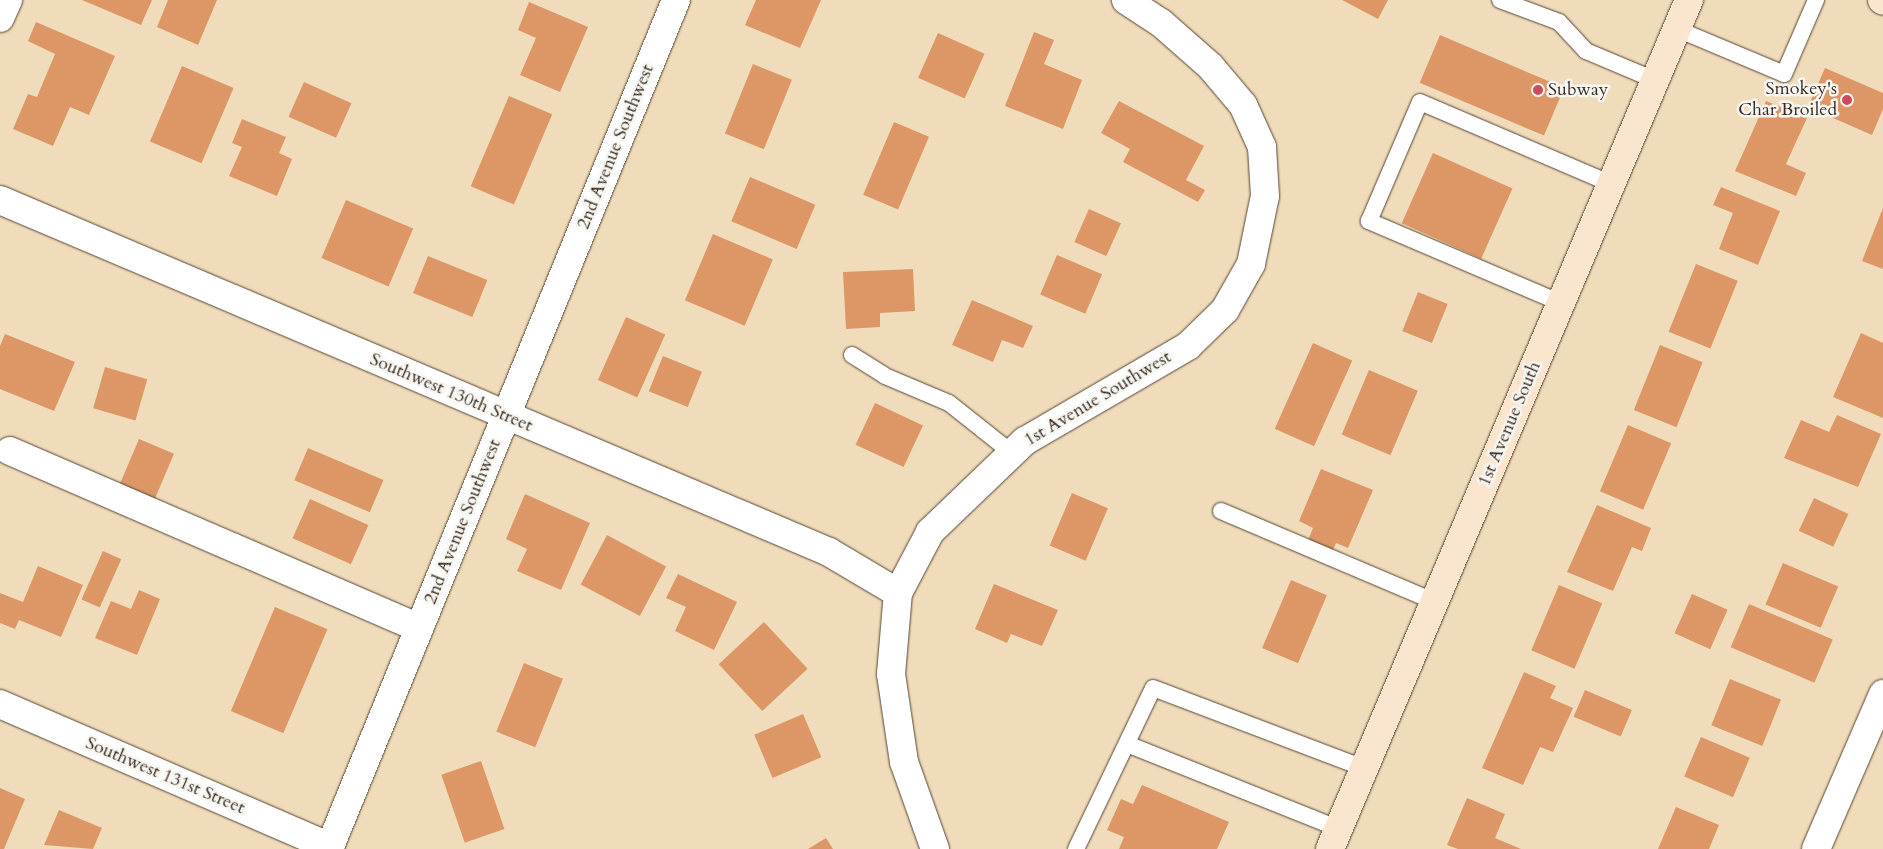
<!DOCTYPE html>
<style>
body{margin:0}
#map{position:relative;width:1883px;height:849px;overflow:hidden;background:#f0dcba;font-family:Cardo,serif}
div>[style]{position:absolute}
.building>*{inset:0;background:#dd9767;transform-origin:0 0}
.roads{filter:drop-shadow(0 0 1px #564535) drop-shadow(0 0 1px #564535)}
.service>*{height:16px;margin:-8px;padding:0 8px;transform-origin:8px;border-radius:8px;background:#fff}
.minor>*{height:28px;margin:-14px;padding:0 14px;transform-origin:14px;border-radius:14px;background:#fff}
.secondary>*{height:28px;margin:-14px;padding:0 14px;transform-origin:14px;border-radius:14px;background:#fbe5cf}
.dots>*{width:14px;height:14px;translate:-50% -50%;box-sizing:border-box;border:2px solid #f6f6f2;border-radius:50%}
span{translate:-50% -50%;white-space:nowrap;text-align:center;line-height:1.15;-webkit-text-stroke:5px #f6f6f2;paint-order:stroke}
.poi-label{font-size:18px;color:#3b2a1e}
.left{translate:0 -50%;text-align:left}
.right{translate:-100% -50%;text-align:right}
.street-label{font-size:18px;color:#3b2a1e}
</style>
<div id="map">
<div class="building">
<i style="clip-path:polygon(82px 0,152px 0,141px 25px)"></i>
<i style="clip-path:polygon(168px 0,217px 0,198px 45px,157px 27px)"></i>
<i style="clip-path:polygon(756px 0,821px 0,800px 48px,745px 25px)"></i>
<i style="clip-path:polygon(1342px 0,1388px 0,1378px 19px)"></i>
<i style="clip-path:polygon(529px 2px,588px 27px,560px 92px,520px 75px,536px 38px,518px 30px)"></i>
<i style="clip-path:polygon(36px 22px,115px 56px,89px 115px,70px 107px,53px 146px,13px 129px,28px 94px,37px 97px,55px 54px,28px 41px)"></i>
<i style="clip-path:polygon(1034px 32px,1054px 40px,1044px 64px,1082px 80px,1063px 129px,1005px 106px)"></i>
<i style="left:938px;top:33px;width:51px;height:49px;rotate:24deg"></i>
<i style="left:1440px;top:35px;width:135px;height:52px;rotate:23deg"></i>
<i style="left:753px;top:64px;width:42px;height:75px;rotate:22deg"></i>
<i style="left:182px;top:66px;width:56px;height:82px;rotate:23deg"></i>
<i style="clip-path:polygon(1825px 68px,1883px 93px,1883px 109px,1872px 135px,1808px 107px)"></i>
<i style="left:304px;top:82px;width:52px;height:38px;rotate:24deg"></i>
<i style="left:509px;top:96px;width:47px;height:98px;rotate:23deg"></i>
<i style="clip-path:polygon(1119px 101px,1204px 146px,1186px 180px,1205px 190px,1198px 202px,1123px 162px,1130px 149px,1101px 133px)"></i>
<i style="clip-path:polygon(1766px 101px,1807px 118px,1786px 164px,1806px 173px,1796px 196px,1735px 171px)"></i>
<i style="clip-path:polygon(242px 119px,286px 137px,279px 153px,292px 159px,277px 196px,229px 176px,242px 147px,232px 143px)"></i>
<i style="left:894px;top:122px;width:38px;height:79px;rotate:23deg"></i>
<i style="left:1433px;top:153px;width:87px;height:77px;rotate:24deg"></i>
<i style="left:750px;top:177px;width:71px;height:48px;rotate:23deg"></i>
<i style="clip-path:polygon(1721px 187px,1780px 211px,1758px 265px,1719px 249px,1733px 213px,1713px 205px)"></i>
<i style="left:346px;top:200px;width:73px;height:63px;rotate:23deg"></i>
<i style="clip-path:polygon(1883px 208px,1883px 269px,1862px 261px)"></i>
<i style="left:1089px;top:209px;width:35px;height:36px;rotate:24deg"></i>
<i style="left:713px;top:234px;width:65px;height:72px;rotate:23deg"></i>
<i style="left:1057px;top:255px;width:49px;height:43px;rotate:23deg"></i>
<i style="left:428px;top:256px;width:64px;height:40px;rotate:22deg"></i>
<i style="left:1696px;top:264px;width:45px;height:73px;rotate:22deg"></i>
<i style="clip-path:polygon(913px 269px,915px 311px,880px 313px,880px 327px,846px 329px,843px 272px)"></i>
<i style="left:1418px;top:292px;width:32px;height:42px;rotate:22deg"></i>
<i style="clip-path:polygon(972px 300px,1033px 326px,1023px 348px,1002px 340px,993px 362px,952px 345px)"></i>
<i style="left:626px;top:317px;width:43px;height:69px;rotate:24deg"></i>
<i style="clip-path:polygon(1861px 333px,1883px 343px,1883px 418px,1833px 397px)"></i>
<i style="clip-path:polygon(5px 334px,75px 362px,54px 411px,0 389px,0 346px)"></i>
<i style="left:1313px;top:343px;width:43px;height:94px;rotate:24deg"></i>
<i style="left:1660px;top:345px;width:46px;height:70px;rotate:22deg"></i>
<i style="left:663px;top:356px;width:42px;height:38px;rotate:22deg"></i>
<i style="left:105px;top:367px;width:44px;height:43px;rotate:16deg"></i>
<i style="left:1369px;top:370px;width:53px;height:70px;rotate:23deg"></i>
<i style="left:875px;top:403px;width:53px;height:46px;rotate:25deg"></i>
<i style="clip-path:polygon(1837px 415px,1881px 434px,1858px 487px,1784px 458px,1801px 420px,1829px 432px)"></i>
<i style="left:1628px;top:425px;width:47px;height:72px;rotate:23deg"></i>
<i style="left:139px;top:439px;width:38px;height:52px;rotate:23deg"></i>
<i style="left:308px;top:448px;width:82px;height:35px;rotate:23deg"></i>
<i style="clip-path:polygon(1321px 469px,1373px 490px,1348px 548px,1336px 543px,1331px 555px,1306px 545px,1313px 528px,1299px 521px)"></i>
<i style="left:1072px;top:493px;width:39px;height:57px;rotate:23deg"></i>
<i style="clip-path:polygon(525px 494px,590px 523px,561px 590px,517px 571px,527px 549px,506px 539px)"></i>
<i style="left:1814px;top:498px;width:38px;height:36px;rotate:25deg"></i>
<i style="left:310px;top:499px;width:64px;height:43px;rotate:24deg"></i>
<i style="clip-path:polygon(1597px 505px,1651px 528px,1642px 551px,1632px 547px,1613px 591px,1567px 572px)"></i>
<i style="left:607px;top:535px;width:67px;height:56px;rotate:28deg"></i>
<i style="left:103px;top:551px;width:20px;height:53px;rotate:24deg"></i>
<i style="left:1783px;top:563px;width:60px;height:45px;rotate:23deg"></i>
<i style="clip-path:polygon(38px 566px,83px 585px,61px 637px,19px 620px,15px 629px,0 623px,0 593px,23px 602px)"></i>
<i style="clip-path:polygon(678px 574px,737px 602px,714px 650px,675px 631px,686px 607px,666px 598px)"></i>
<i style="left:1291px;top:580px;width:39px;height:74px;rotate:23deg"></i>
<i style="clip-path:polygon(994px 584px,1058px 610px,1042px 646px,1011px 634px,1007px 643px,975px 629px)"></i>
<i style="left:1559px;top:585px;width:47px;height:71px;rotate:23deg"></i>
<i style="clip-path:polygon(139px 590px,160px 599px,137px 655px,95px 638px,111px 601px,131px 609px)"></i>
<i style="left:1692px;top:594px;width:39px;height:43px;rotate:24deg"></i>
<i style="left:1749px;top:604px;width:91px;height:47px;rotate:23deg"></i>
<i style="left:275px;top:607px;width:57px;height:113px;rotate:23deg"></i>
<i style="left:764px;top:622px;width:64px;height:62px;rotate:47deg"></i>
<i style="left:524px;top:663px;width:42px;height:74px;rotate:22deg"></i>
<i style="clip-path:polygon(1524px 672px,1556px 686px,1550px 698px,1573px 708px,1553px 752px,1540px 747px,1523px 785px,1482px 768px)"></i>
<i style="left:1730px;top:679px;width:55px;height:50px;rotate:22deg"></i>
<i style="left:1585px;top:690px;width:51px;height:29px;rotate:23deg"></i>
<i style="left:803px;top:714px;width:47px;height:53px;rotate:67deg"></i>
<i style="left:1701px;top:737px;width:53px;height:43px;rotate:23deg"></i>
<i style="left:481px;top:761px;width:72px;height:42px;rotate:71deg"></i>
<i style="clip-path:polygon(1142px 785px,1229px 822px,1217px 849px,1119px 849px,1124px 837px,1107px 830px,1121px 799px,1133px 804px)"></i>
<i style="clip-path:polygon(0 788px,25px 799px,4px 849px,0 849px)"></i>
<i style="clip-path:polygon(1467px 798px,1505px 814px,1495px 838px,1521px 849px,1458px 849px,1447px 845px)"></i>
<i style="clip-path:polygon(1676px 807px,1719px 825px,1709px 849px,1658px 849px)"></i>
<i style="clip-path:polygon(59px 810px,102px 828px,93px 849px,44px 845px)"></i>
<i style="clip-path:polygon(826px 838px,833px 849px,808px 849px)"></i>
</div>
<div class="roads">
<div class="service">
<i style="left:1500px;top:0;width:63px;rotate:20.4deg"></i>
<i style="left:1559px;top:22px;width:40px;rotate:47deg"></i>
<i style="left:1586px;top:51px;width:75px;rotate:22.8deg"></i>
<i style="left:1677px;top:29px;width:116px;rotate:22.8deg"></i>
<i style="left:1784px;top:74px;width:81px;rotate:-66.6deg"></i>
<i style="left:1561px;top:303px;width:209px;rotate:-156.9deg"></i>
<i style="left:1369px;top:221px;width:129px;rotate:-66.8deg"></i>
<i style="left:1420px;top:102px;width:208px;rotate:23.2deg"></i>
<i style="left:852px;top:355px;width:39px;rotate:32deg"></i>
<i style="left:885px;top:376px;width:69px;rotate:22.9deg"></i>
<i style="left:949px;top:403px;width:80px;rotate:38.4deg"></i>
<i style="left:1221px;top:511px;width:233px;rotate:23deg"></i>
<i style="left:1127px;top:744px;width:228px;rotate:21.8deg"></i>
<i style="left:1076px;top:849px;width:178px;rotate:-64.4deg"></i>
<i style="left:1153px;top:688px;width:226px;rotate:20.8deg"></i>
</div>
<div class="minor">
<i style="left:0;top:18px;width:20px;rotate:-66deg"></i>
<i style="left:0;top:200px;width:901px;rotate:23.01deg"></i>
<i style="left:829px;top:552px;width:80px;rotate:30.7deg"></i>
<i style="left:10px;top:451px;width:446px;rotate:23.4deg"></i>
<i style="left:0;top:704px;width:360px;rotate:23.4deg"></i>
<i style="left:329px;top:849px;width:917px;rotate:-67.77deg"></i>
<i style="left:935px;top:849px;width:92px;rotate:-109.6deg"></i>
<i style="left:904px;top:762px;width:89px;rotate:-98.4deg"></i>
<i style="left:891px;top:674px;width:81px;rotate:-85.1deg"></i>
<i style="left:898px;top:593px;width:69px;rotate:-62.3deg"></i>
<i style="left:930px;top:532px;width:132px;rotate:-43.8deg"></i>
<i style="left:1025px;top:441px;width:189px;rotate:-30.2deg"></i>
<i style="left:1188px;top:346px;width:52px;rotate:-44.2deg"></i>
<i style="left:1225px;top:310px;width:53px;rotate:-60.5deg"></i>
<i style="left:1251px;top:264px;width:69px;rotate:-78.4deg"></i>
<i style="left:1265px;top:196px;width:49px;rotate:-93.5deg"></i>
<i style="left:1262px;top:147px;width:46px;rotate:-114.3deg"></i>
<i style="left:1243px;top:105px;width:51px;rotate:-130.2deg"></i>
<i style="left:1210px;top:66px;width:65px;rotate:-138.7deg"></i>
<i style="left:1161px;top:23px;width:42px;rotate:-146.7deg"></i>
<i style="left:1816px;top:849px;width:169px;rotate:-66.6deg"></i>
</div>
<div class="secondary">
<i style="left:1882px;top:0;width:1px;rotate:45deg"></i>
<i style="left:1330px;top:849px;width:922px;rotate:-67.08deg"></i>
</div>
</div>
<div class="dots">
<i style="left:1538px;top:90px;background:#d1495b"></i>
<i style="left:1847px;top:100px;background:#d1495b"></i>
</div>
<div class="poi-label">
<span class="left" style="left:1548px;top:90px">Subway</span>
<span class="right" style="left:1837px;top:100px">Smokey's<br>Char Broiled</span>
</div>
<div class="street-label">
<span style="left:616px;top:147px;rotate:-68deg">2nd Avenue Southwest</span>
<span style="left:451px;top:393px;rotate:23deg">Southwest 130th Street</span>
<span style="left:1098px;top:399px;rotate:-31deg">1st Avenue Southwest</span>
<span style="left:1510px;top:424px;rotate:-67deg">1st Avenue South</span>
<span style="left:463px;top:522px;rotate:-68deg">2nd Avenue Southwest</span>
<span style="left:165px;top:776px;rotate:23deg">Southwest 131st Street</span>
</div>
</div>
